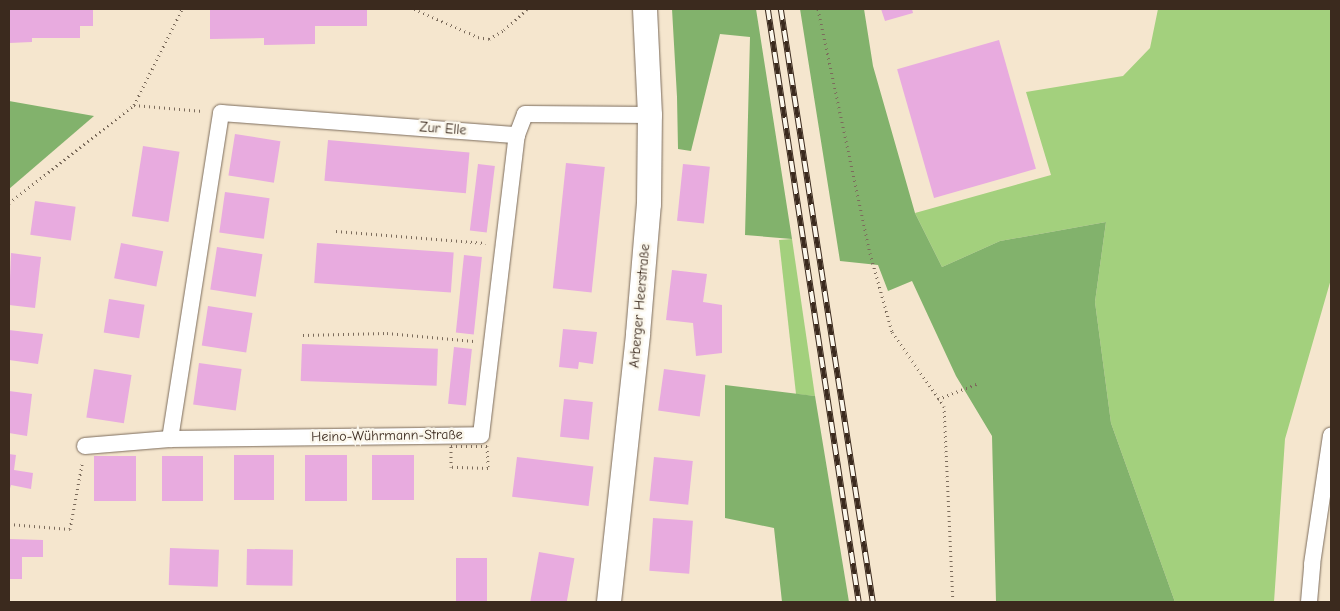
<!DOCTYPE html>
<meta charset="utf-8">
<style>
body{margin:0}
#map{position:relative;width:1340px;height:611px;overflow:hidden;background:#f5e6ce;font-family:"Comic Neue",sans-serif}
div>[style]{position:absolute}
.green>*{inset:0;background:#a3d07d}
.forest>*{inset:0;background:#82b26c}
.building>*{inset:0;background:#e8abdf;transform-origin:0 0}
.path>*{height:3px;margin-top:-1.5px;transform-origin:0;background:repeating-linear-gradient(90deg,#7c6c5c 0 1px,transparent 0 5px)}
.roads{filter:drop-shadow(0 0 1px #7c6c5c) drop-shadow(0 0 1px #7c6c5c)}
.minor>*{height:16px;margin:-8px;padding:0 8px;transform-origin:8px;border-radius:8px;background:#fff}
.secondary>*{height:24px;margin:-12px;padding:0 12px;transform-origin:12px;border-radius:12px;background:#fff}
.rail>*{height:5.5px;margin-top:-2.75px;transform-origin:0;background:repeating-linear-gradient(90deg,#fbf7ec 0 11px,#3b2a1e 0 22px);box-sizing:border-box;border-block:1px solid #3b2a1e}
span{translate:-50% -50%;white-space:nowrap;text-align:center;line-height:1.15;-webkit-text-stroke:5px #fbf7ec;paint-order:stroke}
.street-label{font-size:14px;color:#3b2a1e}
.frame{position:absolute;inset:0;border:10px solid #3b2a1e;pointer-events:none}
</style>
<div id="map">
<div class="green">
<i style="clip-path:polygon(1158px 9px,1331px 9px,1331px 279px,1285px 439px,1274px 602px,1175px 602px,1111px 423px,1095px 302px,1106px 222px,1000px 241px,942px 267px,915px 213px,1051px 175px,1026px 92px,1123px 76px,1150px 48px)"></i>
<i style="clip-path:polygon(792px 239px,815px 396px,796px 394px,779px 240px)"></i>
</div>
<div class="forest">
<i style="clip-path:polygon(672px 9px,756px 9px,792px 239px,745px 235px,750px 37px,720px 34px,691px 151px,678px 149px,677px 97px)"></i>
<i style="clip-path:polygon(800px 9px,864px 9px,873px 66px,915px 213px,942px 267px,1000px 241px,1106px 222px,1095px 302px,1111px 423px,1175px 602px,996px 602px,992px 436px,956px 376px,912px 281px,888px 291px,878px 265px,840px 261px)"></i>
<i style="clip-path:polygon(9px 101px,94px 116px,9px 189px)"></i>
<i style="clip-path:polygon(725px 385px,815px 396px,849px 602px,782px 602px,774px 528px,725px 518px)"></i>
</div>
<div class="building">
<i style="clip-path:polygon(9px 9px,93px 9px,93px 26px,80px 26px,80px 38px,32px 38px,32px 42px,9px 43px)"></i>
<i style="clip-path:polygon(210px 9px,367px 9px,367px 26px,315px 26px,315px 44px,264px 45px,264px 38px,210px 39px)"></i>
<i style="clip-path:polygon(881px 9px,912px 9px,913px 13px,885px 21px)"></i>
<i style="left:999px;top:40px;width:134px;height:106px;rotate:74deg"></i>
<i style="left:235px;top:134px;width:46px;height:42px;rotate:9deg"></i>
<i style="left:328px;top:140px;width:142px;height:41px;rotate:5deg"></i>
<i style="left:143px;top:146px;width:37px;height:71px;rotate:9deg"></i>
<i style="left:566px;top:163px;width:39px;height:126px;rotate:6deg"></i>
<i style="left:478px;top:164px;width:17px;height:67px;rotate:7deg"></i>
<i style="left:683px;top:164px;width:27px;height:57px;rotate:6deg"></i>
<i style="left:225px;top:192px;width:45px;height:41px;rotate:8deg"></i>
<i style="left:35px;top:201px;width:41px;height:34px;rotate:8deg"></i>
<i style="left:121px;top:243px;width:43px;height:36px;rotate:11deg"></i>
<i style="left:317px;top:243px;width:137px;height:40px;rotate:4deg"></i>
<i style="left:217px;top:247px;width:46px;height:43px;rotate:9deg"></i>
<i style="clip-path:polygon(11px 253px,41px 257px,35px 308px,9px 305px)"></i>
<i style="left:464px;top:255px;width:18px;height:78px;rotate:6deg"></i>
<i style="clip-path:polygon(672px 270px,707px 274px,703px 302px,722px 305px,722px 353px,696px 356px,693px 323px,666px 320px)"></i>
<i style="left:109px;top:299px;width:36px;height:34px;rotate:9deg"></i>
<i style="left:208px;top:306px;width:45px;height:40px;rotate:9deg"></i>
<i style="clip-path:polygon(563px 329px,597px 332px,593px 364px,579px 362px,578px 369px,559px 367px)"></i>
<i style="clip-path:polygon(9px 330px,43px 334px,38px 364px,9px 360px)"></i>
<i style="left:302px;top:344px;width:136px;height:37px;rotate:2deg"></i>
<i style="left:454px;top:347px;width:18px;height:57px;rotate:6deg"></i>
<i style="left:199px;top:363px;width:43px;height:42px;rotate:8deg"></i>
<i style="left:94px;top:369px;width:38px;height:49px;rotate:9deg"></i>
<i style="left:664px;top:369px;width:42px;height:42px;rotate:8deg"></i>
<i style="clip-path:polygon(9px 391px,32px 394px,27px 436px,9px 433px)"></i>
<i style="left:564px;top:399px;width:29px;height:38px;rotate:6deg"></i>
<i style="clip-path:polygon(9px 454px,16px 455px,14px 470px,33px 473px,31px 489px,11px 485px,9px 492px)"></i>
<i style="left:274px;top:455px;width:45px;height:40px;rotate:90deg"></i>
<i style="left:305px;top:455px;width:42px;height:46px"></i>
<i style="left:372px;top:455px;width:42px;height:45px"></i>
<i style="left:94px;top:456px;width:42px;height:45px"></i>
<i style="left:162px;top:456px;width:41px;height:45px"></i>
<i style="left:517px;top:457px;width:77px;height:40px;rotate:7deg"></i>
<i style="left:654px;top:457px;width:39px;height:44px;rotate:6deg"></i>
<i style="left:653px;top:518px;width:40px;height:53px;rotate:4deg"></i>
<i style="clip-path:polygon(9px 539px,43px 540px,43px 557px,22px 557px,22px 579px,9px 579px)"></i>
<i style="left:170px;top:548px;width:49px;height:37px;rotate:2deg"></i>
<i style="left:247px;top:549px;width:46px;height:36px;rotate:1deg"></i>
<i style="left:539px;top:552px;width:36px;height:51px;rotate:10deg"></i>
<i style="left:456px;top:558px;width:31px;height:44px"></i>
</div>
<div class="path">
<i style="left:414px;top:9px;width:70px;rotate:23.6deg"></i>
<i style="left:478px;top:37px;width:11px;rotate:10deg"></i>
<i style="left:489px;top:39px;width:17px;rotate:-31deg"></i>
<i style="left:504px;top:30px;width:31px;rotate:-42deg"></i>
<i style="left:818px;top:9px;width:249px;rotate:78deg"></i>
<i style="left:870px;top:253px;width:82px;rotate:74.4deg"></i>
<i style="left:892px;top:332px;width:90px;rotate:54.9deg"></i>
<i style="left:944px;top:406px;width:196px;rotate:87.4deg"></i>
<i style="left:134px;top:105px;width:69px;rotate:5deg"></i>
<i style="left:9px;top:203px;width:159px;rotate:-38.1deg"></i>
<i style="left:134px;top:105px;width:107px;rotate:-63.4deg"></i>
<i style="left:336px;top:231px;width:150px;rotate:4.6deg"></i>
<i style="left:303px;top:335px;width:84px;rotate:-1.4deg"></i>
<i style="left:387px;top:333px;width:87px;rotate:5.3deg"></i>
<i style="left:938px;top:399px;width:44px;rotate:-21.3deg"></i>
<i style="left:451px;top:446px;width:36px"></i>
<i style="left:487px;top:446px;width:22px;rotate:87deg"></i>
<i style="left:488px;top:468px;width:37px;rotate:-178deg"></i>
<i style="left:451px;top:467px;width:21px;rotate:-90deg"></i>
<i style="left:9px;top:524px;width:61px;rotate:4.7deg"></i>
<i style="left:70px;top:529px;width:66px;rotate:-79.5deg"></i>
</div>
<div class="roads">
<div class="minor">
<i style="left:170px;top:439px;width:311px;rotate:-0.7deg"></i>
<i style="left:481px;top:435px;width:302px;rotate:-83.2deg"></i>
<i style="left:85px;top:446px;width:85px;rotate:-4.7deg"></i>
<i style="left:170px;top:439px;width:330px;rotate:-81.1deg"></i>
<i style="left:221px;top:113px;width:297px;rotate:4.3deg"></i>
<i style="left:517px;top:135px;width:22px;rotate:-69deg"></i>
<i style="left:525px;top:114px;width:125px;rotate:0.5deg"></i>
<i style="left:1309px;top:602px;width:38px;rotate:-85deg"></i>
<i style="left:1312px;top:564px;width:130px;rotate:-81.6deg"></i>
</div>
<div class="secondary">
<i style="left:609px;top:602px;width:270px;rotate:-83.8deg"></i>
<i style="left:638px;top:334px;width:130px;rotate:-85.2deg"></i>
<i style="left:649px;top:204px;width:89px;rotate:-89.4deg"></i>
<i style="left:650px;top:115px;width:106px;rotate:-92.7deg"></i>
</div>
</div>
<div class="rail">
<i style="left:768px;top:9px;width:600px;rotate:81.28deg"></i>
<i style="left:781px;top:9px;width:600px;rotate:81.18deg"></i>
</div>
<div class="street-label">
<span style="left:443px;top:129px;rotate:4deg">Zur Elle</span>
<span style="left:640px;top:306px;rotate:-85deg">Arberger Heerstraße</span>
<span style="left:387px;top:436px;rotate:-1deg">Heino-Wührmann-Straße</span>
</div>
<div class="frame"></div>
</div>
